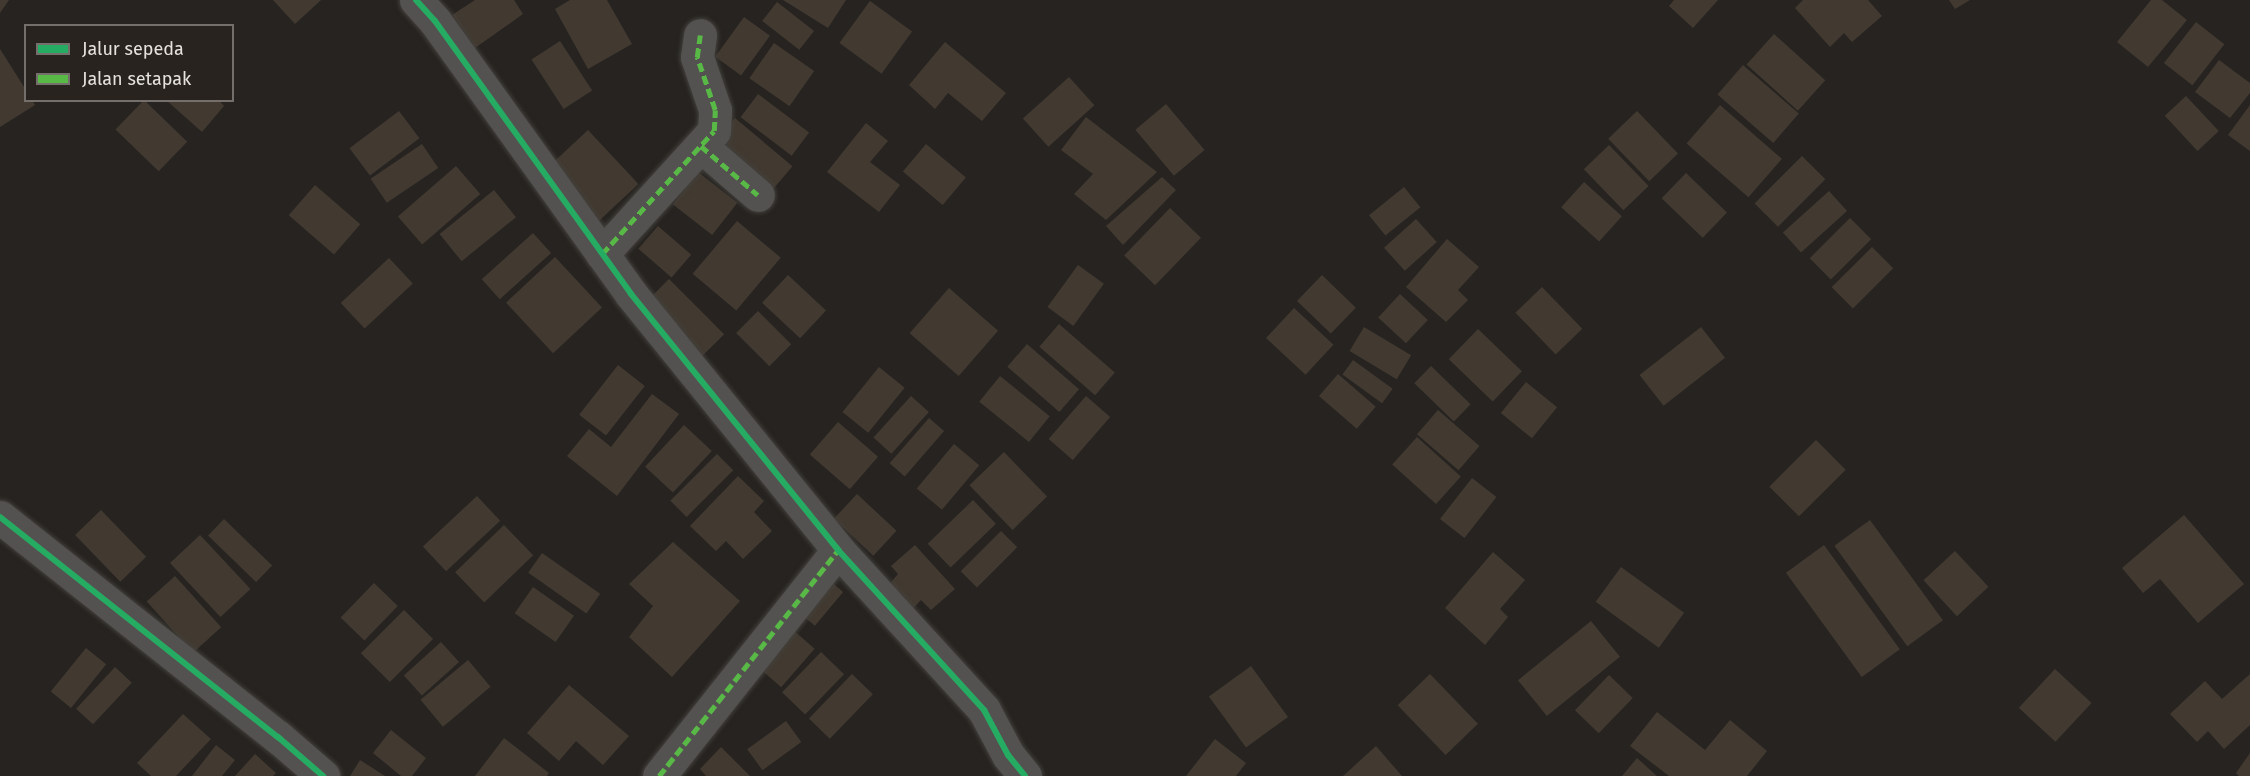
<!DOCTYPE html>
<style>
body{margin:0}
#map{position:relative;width:2250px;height:776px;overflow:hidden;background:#262320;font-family:"Fira Sans",sans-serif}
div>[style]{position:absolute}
.building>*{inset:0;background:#423a31;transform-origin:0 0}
.roads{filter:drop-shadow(0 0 2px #42403c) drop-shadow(0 0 2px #42403c)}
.street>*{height:33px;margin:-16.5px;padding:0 16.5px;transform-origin:16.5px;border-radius:16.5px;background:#545250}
.quiet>*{height:4.5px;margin-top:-2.25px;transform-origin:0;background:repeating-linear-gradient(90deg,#58b947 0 9px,transparent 0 13.5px)}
.cycleway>*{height:6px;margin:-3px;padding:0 3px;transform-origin:3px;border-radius:3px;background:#26ab63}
span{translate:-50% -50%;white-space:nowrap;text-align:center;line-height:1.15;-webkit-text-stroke:4.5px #28231e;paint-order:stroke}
.legend{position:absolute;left:24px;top:24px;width:210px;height:78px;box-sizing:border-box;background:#28231e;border:2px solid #746f6b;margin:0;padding:8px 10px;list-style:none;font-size:18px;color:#e6e2de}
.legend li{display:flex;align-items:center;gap:12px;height:30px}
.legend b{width:30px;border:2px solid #746f6b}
</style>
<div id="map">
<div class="building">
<i style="clip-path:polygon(0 0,9px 0,0 13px)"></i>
<i style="clip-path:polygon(273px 0,321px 0,295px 24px)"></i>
<i style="clip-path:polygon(475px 0,514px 0,523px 14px,475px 48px,452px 15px)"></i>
<i style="clip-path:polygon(570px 0,607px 0,632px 44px,588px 69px,555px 9px)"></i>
<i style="clip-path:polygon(783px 0,846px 0,828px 28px)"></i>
<i style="clip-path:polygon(1674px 0,1718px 0,1693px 28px,1669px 6px)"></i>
<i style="clip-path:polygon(1803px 0,1868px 0,1882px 16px,1852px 42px,1844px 33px,1830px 47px,1795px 8px)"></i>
<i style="clip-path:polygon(1949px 0,1970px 0,1955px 9px)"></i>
<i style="clip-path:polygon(2151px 0,2162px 0,2187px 20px,2148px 67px,2117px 42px)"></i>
<i style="left:870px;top:1px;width:52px;height:52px;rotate:36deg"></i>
<i style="left:777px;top:2px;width:47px;height:24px;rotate:38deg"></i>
<i style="left:744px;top:17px;width:32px;height:49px;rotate:36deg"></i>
<i style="left:2196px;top:22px;width:36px;height:52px;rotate:38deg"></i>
<i style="left:1774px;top:34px;width:69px;height:41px;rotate:42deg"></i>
<i style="left:560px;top:41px;width:59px;height:34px;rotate:57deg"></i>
<i style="clip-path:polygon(945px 42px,1006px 93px,982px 121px,948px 93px,935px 109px,909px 85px)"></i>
<i style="left:774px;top:43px;width:49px;height:43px;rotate:35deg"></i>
<i style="clip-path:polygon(0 49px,26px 90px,26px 100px,32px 100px,35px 105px,0 127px)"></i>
<i style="clip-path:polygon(2219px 60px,2250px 83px,2250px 93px,2230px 118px,2195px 92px)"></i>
<i style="left:1743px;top:65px;width:74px;height:39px;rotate:41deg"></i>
<i style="left:1069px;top:77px;width:38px;height:62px;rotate:48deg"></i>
<i style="left:758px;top:94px;width:64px;height:29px;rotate:37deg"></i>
<i style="left:2186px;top:96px;width:48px;height:29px;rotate:47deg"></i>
<i style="left:144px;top:100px;width:60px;height:41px;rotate:44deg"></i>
<i style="clip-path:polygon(166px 100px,219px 100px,224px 106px,202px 132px)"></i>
<i style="left:1166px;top:104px;width:60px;height:40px;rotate:50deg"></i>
<i style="left:1720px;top:105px;width:82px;height:51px;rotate:41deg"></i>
<i style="clip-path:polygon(2250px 105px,2250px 151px,2228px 135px)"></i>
<i style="left:399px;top:111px;width:34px;height:62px;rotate:53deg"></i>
<i style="left:1637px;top:111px;width:59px;height:40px;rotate:46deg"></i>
<i style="clip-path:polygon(1086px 117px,1157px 172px,1106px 220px,1074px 194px,1093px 174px,1061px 150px)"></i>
<i style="left:735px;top:118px;width:75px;height:40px;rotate:40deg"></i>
<i style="clip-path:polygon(866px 123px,888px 141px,870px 162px,900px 185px,879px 212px,827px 172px)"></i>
<i style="left:588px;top:130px;width:74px;height:59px;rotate:47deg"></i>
<i style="left:422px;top:144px;width:29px;height:62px;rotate:56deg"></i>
<i style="left:926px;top:144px;width:52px;height:36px;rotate:40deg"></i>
<i style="left:1609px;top:145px;width:57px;height:35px;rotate:46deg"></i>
<i style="left:1802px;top:156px;width:33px;height:67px;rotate:45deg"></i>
<i style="left:456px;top:166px;width:37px;height:77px;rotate:49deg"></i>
<i style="left:698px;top:172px;width:50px;height:41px;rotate:38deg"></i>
<i style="left:1686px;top:173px;width:57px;height:35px;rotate:44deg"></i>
<i style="clip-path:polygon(1162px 177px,1176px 190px,1123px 245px,1106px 226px)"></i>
<i style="left:1584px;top:182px;width:51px;height:34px;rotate:42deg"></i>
<i style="left:315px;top:185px;width:60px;height:40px;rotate:41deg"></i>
<i style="left:1404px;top:187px;width:26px;height:45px;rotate:51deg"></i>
<i style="left:494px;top:190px;width:35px;height:70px;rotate:51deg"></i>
<i style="left:1829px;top:191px;width:27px;height:62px;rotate:48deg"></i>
<i style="left:1170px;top:208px;width:43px;height:66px;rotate:44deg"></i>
<i style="left:1850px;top:218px;width:30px;height:57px;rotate:45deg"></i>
<i style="left:1416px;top:219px;width:31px;height:43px;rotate:48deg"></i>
<i style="left:737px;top:221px;width:57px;height:69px;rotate:40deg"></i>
<i style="left:658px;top:226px;width:44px;height:30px;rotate:41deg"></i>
<i style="left:533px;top:233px;width:27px;height:69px;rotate:48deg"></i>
<i style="clip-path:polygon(1447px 239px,1479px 267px,1458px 290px,1468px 300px,1446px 322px,1406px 287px)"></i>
<i style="left:1872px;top:247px;width:30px;height:57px;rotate:45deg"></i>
<i style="left:555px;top:257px;width:69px;height:67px;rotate:47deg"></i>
<i style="left:389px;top:258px;width:35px;height:66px;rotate:47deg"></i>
<i style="left:1078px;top:265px;width:32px;height:52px;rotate:36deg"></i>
<i style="left:788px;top:275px;width:52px;height:38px;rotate:43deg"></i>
<i style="left:1322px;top:275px;width:47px;height:36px;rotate:44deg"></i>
<i style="left:669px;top:279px;width:78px;height:37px;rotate:45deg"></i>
<i style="left:1542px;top:287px;width:58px;height:37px;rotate:46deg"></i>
<i style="left:949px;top:288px;width:65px;height:60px;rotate:41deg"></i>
<i style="left:1400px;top:294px;width:38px;height:32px;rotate:43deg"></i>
<i style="left:1294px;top:308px;width:54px;height:41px;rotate:43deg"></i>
<i style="left:758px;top:311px;width:47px;height:31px;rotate:45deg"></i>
<i style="left:1059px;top:324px;width:74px;height:30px;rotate:41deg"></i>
<i style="left:1364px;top:327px;width:55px;height:28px;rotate:31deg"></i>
<i style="left:1701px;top:327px;width:39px;height:78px;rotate:52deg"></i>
<i style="left:1478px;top:329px;width:61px;height:42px;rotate:44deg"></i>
<i style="left:1027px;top:344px;width:69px;height:30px;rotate:41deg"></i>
<i style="left:1353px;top:360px;width:49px;height:18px;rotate:36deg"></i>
<i style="left:618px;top:365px;width:34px;height:63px;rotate:38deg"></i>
<i style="left:1431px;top:366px;width:55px;height:24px;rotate:44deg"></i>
<i style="left:879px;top:367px;width:33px;height:58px;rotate:39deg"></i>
<i style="left:1338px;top:374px;width:50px;height:29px;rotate:41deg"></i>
<i style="left:1000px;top:376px;width:64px;height:33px;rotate:39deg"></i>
<i style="left:1526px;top:382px;width:40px;height:40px;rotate:39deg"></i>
<i style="clip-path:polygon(652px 394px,679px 414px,617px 496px,567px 456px,589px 429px,611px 447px)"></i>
<i style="left:911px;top:396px;width:24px;height:56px;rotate:42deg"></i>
<i style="left:1086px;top:396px;width:32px;height:57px;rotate:41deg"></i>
<i style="left:1438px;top:410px;width:55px;height:32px;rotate:41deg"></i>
<i style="left:929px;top:418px;width:20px;height:60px;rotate:41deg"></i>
<i style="left:838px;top:422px;width:53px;height:43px;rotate:41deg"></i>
<i style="left:684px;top:425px;width:38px;height:57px;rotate:43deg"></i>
<i style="left:1417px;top:437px;width:59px;height:37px;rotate:42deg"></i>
<i style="left:1816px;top:440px;width:42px;height:66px;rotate:45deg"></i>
<i style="left:954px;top:444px;width:33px;height:58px;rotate:40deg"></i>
<i style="left:1004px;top:452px;width:62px;height:48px;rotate:46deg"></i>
<i style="left:717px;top:454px;width:23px;height:66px;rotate:45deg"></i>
<i style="clip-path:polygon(738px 476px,764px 501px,754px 512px,772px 531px,743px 559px,726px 541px,716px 551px,690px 526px)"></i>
<i style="left:1472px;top:478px;width:31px;height:52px;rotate:38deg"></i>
<i style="left:857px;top:494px;width:54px;height:34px;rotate:43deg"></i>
<i style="left:477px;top:496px;width:34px;height:74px;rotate:47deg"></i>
<i style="left:973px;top:500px;width:33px;height:63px;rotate:46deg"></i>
<i style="left:101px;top:510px;width:65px;height:36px;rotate:46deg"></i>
<i style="clip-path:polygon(2184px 515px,2244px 584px,2198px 623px,2160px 579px,2143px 593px,2122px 568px)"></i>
<i style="left:224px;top:519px;width:67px;height:23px;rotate:44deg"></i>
<i style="left:1870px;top:520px;width:124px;height:44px;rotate:54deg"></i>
<i style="left:504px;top:525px;width:42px;height:68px;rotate:46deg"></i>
<i style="left:1001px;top:531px;width:23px;height:57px;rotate:45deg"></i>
<i style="left:200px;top:535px;width:74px;height:41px;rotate:47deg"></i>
<i style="clip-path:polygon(673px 542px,740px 601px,672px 677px,629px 637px,653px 606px,629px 584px)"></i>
<i style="clip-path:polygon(915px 545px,955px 589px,931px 610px,921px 600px,911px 611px,886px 588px,898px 574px,891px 566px)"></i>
<i style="left:1824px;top:545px;width:129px;height:47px;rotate:54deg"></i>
<i style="left:1955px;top:551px;width:49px;height:43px;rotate:47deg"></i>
<i style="clip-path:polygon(1493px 552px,1525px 580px,1500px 609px,1508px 617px,1485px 645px,1445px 608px)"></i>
<i style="left:542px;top:553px;width:71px;height:24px;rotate:35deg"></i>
<i style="left:1621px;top:567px;width:78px;height:43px;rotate:36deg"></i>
<i style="left:175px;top:576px;width:69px;height:38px;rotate:48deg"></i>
<i style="left:824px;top:576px;width:25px;height:44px;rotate:40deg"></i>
<i style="left:374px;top:583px;width:33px;height:48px;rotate:44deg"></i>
<i style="left:533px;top:587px;width:50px;height:32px;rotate:35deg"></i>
<i style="left:404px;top:610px;width:41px;height:61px;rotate:45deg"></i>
<i style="left:1591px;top:621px;width:46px;height:94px;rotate:51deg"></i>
<i style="left:792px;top:629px;width:30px;height:51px;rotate:41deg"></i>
<i style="left:441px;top:642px;width:27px;height:50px;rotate:48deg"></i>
<i style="left:86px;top:648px;width:26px;height:56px;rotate:39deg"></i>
<i style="left:821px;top:652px;width:32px;height:56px;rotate:44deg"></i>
<i style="left:468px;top:660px;width:35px;height:62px;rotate:50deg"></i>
<i style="left:1251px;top:666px;width:63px;height:52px;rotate:54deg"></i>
<i style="left:115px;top:667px;width:23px;height:57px;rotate:43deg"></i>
<i style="left:2055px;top:669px;width:50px;height:53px;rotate:43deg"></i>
<i style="left:852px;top:674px;width:29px;height:62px;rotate:44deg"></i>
<i style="left:1430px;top:674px;width:69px;height:45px;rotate:46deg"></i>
<i style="clip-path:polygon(2250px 674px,2250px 725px,2224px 749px,2208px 731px,2197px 742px,2170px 714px,2205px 681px,2222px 699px)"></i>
<i style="left:1609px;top:675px;width:33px;height:49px;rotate:44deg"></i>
<i style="clip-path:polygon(569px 685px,629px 736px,603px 765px,576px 741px,559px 761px,527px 733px)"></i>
<i style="clip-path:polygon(1657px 712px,1705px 750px,1730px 720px,1767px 751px,1747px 776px,1669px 776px,1630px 746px)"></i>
<i style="clip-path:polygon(183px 714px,211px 739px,176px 776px,151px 776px,137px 763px)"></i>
<i style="left:786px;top:721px;width:26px;height:48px;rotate:54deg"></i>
<i style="clip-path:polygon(391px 730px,426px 758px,412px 776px,401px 776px,373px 753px)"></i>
<i style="clip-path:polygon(504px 738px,549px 773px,547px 776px,475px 776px)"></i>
<i style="clip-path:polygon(1215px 739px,1246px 763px,1236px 776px,1186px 776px)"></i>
<i style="clip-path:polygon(216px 745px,235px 760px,222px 776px,192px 776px)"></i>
<i style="clip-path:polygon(1376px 746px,1402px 776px,1343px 776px)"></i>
<i style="clip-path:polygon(721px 747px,750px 776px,706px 776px,700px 769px)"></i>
<i style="clip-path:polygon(2250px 753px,2250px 776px,2239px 776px,2236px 773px)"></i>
<i style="clip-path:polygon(255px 754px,276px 773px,273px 776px,235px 776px)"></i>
<i style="clip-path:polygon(1637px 758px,1657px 776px,1622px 776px)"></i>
<i style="clip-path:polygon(360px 760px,385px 776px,350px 776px)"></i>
</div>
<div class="roads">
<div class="street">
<i style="left:416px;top:0;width:28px;rotate:48deg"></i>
<i style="left:435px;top:21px;width:336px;rotate:54.3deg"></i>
<i style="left:631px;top:294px;width:329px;rotate:51deg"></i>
<i style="left:838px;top:550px;width:217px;rotate:47.6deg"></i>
<i style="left:984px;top:710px;width:51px;rotate:61.9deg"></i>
<i style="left:1008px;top:755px;width:27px;rotate:51deg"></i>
<i style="left:701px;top:146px;width:75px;rotate:40.7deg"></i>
<i style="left:602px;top:254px;width:166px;rotate:-47.7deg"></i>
<i style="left:714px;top:131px;width:21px;rotate:-87deg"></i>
<i style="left:715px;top:110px;width:56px;rotate:-108.8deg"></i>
<i style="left:697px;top:57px;width:22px;rotate:-82deg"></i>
<i style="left:0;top:517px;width:355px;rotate:38.4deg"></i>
<i style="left:278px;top:737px;width:60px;rotate:40.9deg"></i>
<i style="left:659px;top:776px;width:288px;rotate:-51.6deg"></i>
</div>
</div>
<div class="quiet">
<i style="left:701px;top:146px;width:75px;rotate:40.7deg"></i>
<i style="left:602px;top:254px;width:166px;rotate:-47.7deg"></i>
<i style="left:714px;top:131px;width:21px;rotate:-87deg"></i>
<i style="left:715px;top:110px;width:56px;rotate:-108.8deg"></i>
<i style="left:697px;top:57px;width:22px;rotate:-82deg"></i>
<i style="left:659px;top:776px;width:288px;rotate:-51.6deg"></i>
</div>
<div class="cycleway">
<i style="left:416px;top:0;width:28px;rotate:48deg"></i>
<i style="left:435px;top:21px;width:336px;rotate:54.3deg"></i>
<i style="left:631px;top:294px;width:329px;rotate:51deg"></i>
<i style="left:838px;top:550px;width:217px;rotate:47.6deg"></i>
<i style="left:984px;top:710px;width:51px;rotate:61.9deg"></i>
<i style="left:1008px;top:755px;width:27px;rotate:51deg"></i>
<i style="left:0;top:517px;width:355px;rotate:38.4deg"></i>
<i style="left:278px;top:737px;width:60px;rotate:40.9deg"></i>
</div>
<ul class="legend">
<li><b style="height:8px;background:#26ab63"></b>Jalur sepeda</li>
<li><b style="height:8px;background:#58b947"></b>Jalan setapak</li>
</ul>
</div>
